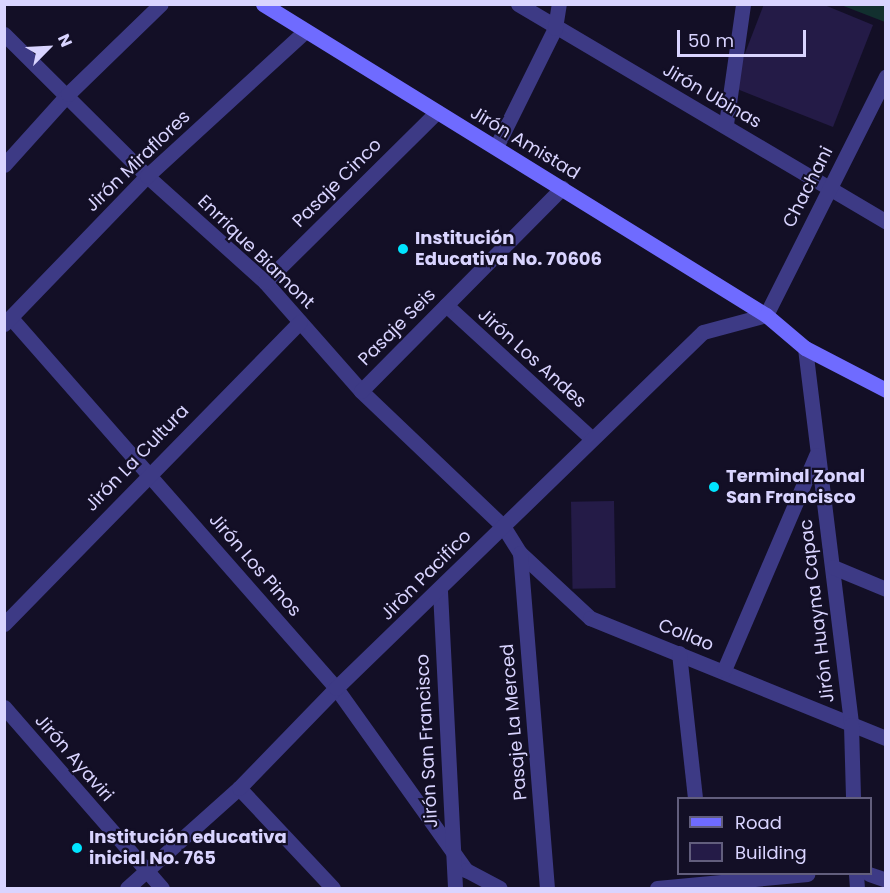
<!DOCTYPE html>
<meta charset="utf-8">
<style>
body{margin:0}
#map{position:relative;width:890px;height:893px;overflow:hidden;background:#130f26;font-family:Poppins,sans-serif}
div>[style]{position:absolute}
.green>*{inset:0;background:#12302f}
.building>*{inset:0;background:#241b47;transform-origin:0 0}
.street>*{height:15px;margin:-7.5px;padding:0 7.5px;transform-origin:7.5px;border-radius:7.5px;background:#3d3a85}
.secondary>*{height:15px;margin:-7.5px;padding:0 7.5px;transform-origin:7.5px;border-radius:7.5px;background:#6f6bff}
.dots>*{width:16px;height:16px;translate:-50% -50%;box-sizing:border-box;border:3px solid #130f26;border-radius:50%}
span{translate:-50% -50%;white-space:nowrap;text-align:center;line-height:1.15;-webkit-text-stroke:4.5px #130f26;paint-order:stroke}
.street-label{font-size:18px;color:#d9d4ff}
.poi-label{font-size:18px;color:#d9d4ff;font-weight:700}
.left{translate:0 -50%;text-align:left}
.frame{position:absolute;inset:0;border:6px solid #d9d4ff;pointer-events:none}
.legend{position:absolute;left:677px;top:797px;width:195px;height:78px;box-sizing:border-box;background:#130f26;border:2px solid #625e7d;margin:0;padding:8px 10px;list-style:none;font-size:18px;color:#d9d4ff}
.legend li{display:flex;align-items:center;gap:12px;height:30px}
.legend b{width:30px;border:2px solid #625e7d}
.north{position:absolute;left:18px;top:18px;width:60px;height:60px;-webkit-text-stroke:4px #130f26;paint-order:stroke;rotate:66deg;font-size:16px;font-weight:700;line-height:24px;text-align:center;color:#d9d4ff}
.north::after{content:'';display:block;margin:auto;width:21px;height:27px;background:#d9d4ff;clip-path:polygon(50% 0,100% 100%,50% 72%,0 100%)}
.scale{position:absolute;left:677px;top:30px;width:129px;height:27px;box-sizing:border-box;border:3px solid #d9d4ff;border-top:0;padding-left:8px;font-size:18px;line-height:21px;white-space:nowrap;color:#d9d4ff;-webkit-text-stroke:4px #130f26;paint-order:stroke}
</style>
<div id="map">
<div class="green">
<i style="clip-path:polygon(841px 5px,885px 5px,885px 22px)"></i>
</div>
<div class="building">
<i style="clip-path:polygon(764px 4px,822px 4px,873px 25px,833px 127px,732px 87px)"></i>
<i style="left:614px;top:501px;width:87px;height:43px;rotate:89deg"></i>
</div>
<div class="street">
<i style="left:518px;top:4px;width:428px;rotate:30.6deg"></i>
<i style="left:4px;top:34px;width:202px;rotate:44.8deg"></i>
<i style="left:147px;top:176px;width:159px;rotate:41.9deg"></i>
<i style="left:265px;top:282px;width:145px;rotate:48.6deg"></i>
<i style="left:361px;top:391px;width:196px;rotate:43.6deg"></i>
<i style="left:503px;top:526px;width:32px;rotate:58deg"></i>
<i style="left:520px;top:553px;width:96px;rotate:42.9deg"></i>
<i style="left:590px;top:618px;width:319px;rotate:22.1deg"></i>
<i style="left:726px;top:124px;width:121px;rotate:-81.9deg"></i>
<i style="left:496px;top:147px;width:133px;rotate:-63.6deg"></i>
<i style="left:555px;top:28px;width:24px;rotate:-81deg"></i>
<i style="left:4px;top:165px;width:96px;rotate:-48deg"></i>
<i style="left:68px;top:94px;width:129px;rotate:-44.1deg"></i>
<i style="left:265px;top:282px;width:242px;rotate:-44.7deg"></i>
<i style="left:446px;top:305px;width:198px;rotate:42.5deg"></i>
<i style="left:11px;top:318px;width:492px;rotate:48.7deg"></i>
<i style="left:336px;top:688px;width:224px;rotate:54.5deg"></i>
<i style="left:466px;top:870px;width:38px;rotate:28deg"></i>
<i style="left:4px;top:324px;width:206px;rotate:-46deg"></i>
<i style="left:147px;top:176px;width:213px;rotate:-42.5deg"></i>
<i style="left:805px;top:348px;width:380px;rotate:83deg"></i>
<i style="left:851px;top:725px;width:73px;rotate:88.4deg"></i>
<i style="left:361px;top:391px;width:286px;rotate:-45.3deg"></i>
<i style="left:520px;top:553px;width:336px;rotate:85.4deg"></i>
<i style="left:833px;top:567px;width:57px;rotate:22.5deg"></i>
<i style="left:440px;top:591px;width:297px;rotate:87.1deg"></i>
<i style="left:4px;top:624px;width:423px;rotate:-45.6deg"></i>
<i style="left:679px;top:653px;width:146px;rotate:83.7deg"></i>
<i style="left:724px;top:670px;width:234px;rotate:-66.8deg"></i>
<i style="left:4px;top:707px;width:240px;rotate:48.9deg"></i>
<i style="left:239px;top:788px;width:137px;rotate:46.8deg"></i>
<i style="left:856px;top:874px;width:14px;rotate:86deg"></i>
<i style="left:869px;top:874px;width:18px;rotate:19deg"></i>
<i style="left:127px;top:888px;width:150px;rotate:-41.8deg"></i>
<i style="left:239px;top:788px;width:139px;rotate:-45.9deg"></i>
<i style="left:336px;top:688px;width:511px;rotate:-44.13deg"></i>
<i style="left:703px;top:332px;width:65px;rotate:-15.1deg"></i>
<i style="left:766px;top:315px;width:267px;rotate:-63.3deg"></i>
<i style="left:657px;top:888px;width:151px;rotate:-5.3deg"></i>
</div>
<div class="secondary">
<i style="left:263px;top:4px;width:591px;rotate:31.73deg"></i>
<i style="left:766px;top:315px;width:51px;rotate:40.2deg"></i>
<i style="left:805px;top:348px;width:91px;rotate:27.4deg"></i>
</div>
<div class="dots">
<i style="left:403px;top:249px;background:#00e5ff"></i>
<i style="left:714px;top:487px;background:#00e5ff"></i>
<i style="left:77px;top:848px;background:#00e5ff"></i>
</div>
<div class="street-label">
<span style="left:712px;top:96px;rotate:30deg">Jirón Ubinas</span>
<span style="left:525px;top:143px;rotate:31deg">Jirón Amistad</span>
<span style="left:138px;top:161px;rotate:-44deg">Jirón Miraflores</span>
<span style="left:337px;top:183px;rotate:-45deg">Pasaje Cinco</span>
<span style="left:808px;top:187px;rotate:-63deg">Chachani</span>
<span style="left:256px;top:252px;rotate:44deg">Enrrique Biamont</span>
<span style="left:397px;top:327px;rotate:-45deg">Pasaje Seis</span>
<span style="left:532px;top:358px;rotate:42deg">Jirón Los Andes</span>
<span style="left:137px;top:458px;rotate:-46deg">Jirón La Cultura</span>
<span style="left:255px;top:565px;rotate:49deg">Jirón Los Pinos</span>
<span style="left:426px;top:575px;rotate:-45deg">Jiròn Pacifico</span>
<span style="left:817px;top:611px;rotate:-97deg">Jirón Huayna Capac</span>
<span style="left:686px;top:635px;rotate:22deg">Collao</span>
<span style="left:514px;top:722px;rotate:-95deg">Pasaje La Merced</span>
<span style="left:427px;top:741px;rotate:-93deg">Jirón San Francisco</span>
<span style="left:74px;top:758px;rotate:49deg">Jirón Ayaviri</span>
</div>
<div class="poi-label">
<span class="left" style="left:415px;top:249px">Institución<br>Educativa No. 70606</span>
<span class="left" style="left:726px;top:487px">Terminal Zonal<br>San Francisco</span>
<span class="left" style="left:89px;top:848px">Institución educativa<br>inicial No. 765</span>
</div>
<div class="frame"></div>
<ul class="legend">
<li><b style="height:8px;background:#6f6bff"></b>Road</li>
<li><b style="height:16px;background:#241b47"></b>Building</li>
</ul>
<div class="north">N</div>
<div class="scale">50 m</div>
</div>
